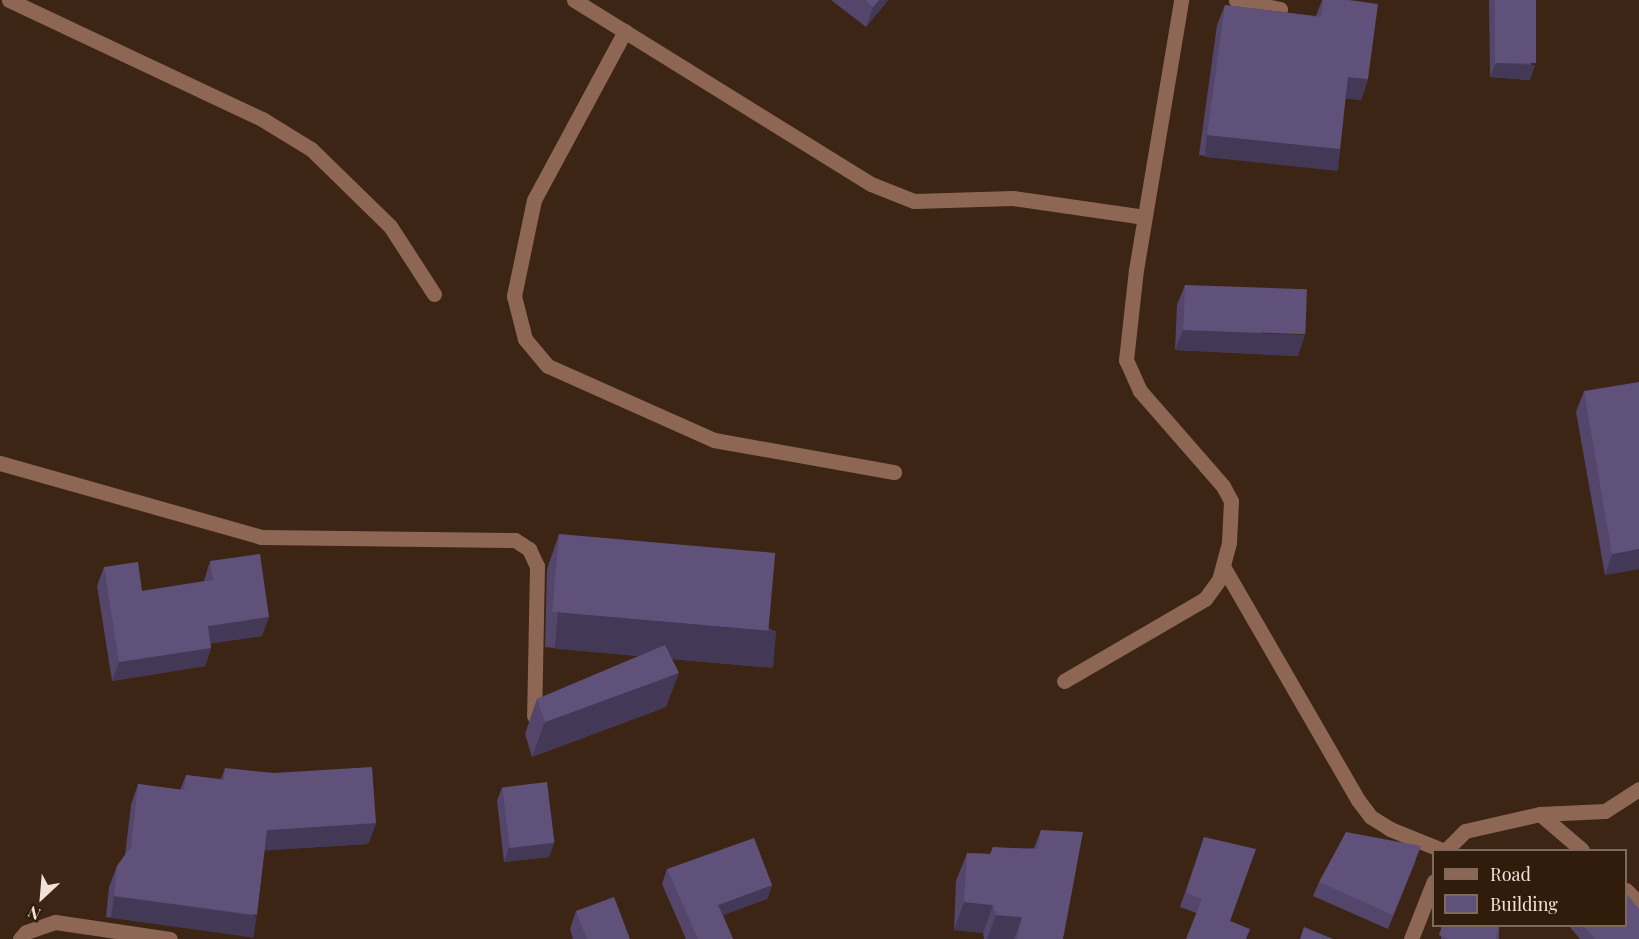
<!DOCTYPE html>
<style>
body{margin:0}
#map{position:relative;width:1639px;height:939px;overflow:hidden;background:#3c2515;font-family:"Playfair Display",serif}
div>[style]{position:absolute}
.minor>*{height:15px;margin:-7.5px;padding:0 7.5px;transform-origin:7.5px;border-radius:7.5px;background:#8e6754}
.wall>*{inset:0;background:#53466a;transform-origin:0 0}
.shaded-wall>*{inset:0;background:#433956;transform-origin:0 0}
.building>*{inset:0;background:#60517b;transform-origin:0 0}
span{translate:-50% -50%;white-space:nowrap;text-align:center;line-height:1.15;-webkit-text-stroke:4.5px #311b0b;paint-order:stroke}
.legend{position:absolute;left:1432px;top:849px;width:195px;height:78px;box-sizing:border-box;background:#311b0b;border:2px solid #7e6a5d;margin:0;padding:8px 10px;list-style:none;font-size:18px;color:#f1e1d7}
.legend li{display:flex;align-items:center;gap:12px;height:30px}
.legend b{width:30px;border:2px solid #7e6a5d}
.north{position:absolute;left:12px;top:867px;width:60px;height:60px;-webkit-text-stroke:4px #311b0b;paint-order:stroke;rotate:206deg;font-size:16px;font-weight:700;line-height:24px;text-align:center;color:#f1e1d7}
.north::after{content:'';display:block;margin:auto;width:21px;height:27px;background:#f1e1d7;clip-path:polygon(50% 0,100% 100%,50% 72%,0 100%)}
</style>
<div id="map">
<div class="minor">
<i style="left:9px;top:0;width:280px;rotate:25.2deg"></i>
<i style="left:262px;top:119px;width:57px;rotate:31.5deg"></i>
<i style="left:311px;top:149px;width:110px;rotate:44.3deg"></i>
<i style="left:390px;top:226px;width:81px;rotate:57.1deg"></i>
<i style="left:574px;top:0;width:349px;rotate:31.8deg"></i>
<i style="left:871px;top:184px;width:46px;rotate:21.6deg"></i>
<i style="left:914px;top:201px;width:99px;rotate:-1.7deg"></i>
<i style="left:1013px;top:198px;width:133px;rotate:8.2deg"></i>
<i style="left:1236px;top:0;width:45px;rotate:11.6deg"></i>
<i style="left:625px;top:31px;width:192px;rotate:118.3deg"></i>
<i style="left:534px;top:200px;width:98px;rotate:101.8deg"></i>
<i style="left:514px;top:296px;width:44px;rotate:75.7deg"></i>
<i style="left:525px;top:339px;width:35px;rotate:50deg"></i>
<i style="left:548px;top:366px;width:182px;rotate:24deg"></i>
<i style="left:714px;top:440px;width:183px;rotate:10.1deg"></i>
<i style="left:0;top:463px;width:271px;rotate:15.8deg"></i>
<i style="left:261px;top:537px;width:254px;rotate:0.7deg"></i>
<i style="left:515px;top:540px;width:17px;rotate:33deg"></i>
<i style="left:529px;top:549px;width:19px;rotate:65deg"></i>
<i style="left:537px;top:566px;width:150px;rotate:91.1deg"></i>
<i style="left:1224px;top:568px;width:268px;rotate:60deg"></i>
<i style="left:1358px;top:800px;width:21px;rotate:53deg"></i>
<i style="left:1371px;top:817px;width:22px;rotate:32deg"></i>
<i style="left:1390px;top:829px;width:56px;rotate:22deg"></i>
<i style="left:1064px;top:681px;width:163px;rotate:-30.2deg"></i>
<i style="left:1205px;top:599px;width:24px;rotate:-54deg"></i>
<i style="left:1219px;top:580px;width:39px;rotate:-75deg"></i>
<i style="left:1229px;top:542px;width:41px;rotate:-87.2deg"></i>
<i style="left:1231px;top:501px;width:17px;rotate:-118deg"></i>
<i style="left:1223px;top:486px;width:126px;rotate:-131.1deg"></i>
<i style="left:1140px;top:391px;width:34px;rotate:-114deg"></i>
<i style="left:1126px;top:360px;width:91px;rotate:-83.7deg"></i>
<i style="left:1136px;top:270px;width:274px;rotate:-80.5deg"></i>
<i style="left:1540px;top:814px;width:55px;rotate:40.6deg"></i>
<i style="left:1446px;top:850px;width:27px;rotate:-45deg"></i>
<i style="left:1465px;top:831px;width:77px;rotate:-12.8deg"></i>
<i style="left:1540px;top:814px;width:65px;rotate:-2.6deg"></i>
<i style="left:1605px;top:811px;width:40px;rotate:-32.9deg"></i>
<i style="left:1626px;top:890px;width:18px;rotate:45deg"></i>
<i style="left:20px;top:939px;width:9px;rotate:-49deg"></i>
<i style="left:26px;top:932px;width:31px;rotate:-19deg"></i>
<i style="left:55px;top:922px;width:116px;rotate:8.4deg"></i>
<i style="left:1411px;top:939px;width:62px;rotate:-68.4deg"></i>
</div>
<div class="wall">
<i style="clip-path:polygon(831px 0,888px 0,866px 27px)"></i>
<i style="clip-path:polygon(1322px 0,1349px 0,1368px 79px,1361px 100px,1345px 98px,1340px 149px,1332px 170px,1199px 155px,1217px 25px,1225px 5px,1316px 16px)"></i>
<i style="clip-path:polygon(1489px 0,1536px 0,1530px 80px,1490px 77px)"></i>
<i style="clip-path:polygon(1185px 285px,1298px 356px,1175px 350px,1177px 305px)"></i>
<i style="clip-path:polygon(1584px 391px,1639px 569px,1605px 575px,1576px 412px)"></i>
<i style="clip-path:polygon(559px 534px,776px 632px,763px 667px,672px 659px,666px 707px,532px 757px,525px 734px,537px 699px,639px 656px,545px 647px,547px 569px)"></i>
<i style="clip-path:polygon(210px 561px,262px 636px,211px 643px,211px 648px,205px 666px,112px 681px,97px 586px,104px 567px,142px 591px,204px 581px)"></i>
<i style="clip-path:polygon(225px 768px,376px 823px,368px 844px,264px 850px,250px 936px,106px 917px,109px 887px,117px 866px,125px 855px,131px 805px,138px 784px,180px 790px,186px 775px,221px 779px)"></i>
<i style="clip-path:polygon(502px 787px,554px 843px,549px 857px,504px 862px,497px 801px)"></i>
<i style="clip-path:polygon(1041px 830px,1063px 939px,984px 939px,983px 933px,954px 930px,956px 881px,967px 853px,990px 854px,1034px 848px)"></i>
<i style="clip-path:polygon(1204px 837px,1230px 921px,1196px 913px,1180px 907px)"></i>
<i style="clip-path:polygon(1416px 860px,1388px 929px,1313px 896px,1319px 882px)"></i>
<i style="clip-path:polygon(667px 869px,772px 885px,767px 899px,723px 915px,733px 939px,686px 939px,662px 884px)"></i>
<i style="clip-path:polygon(576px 911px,630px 939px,573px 939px,570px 929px)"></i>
<i style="left:1441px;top:926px;width:58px;height:14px"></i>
<i style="clip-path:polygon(1569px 926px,1626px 926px,1639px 939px,1580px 939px)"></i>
</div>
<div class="shaded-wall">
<i style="clip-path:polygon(879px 0,888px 0,866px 27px,873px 7px)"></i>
<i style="clip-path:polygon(1496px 63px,1535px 65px,1530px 80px,1490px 77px)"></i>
<i style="clip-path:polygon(1348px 77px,1368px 79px,1361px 100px,1340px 98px)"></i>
<i style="left:1207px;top:135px;width:134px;height:22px;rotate:6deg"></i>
<i style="clip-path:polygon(1183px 330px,1305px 335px,1298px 356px,1175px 350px)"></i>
<i style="clip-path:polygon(1639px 549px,1639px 569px,1605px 575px,1612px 554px)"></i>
<i style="left:558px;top:612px;width:219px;height:37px;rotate:5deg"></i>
<i style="clip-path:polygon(269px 617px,262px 636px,201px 645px,208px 626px)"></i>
<i style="clip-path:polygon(211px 648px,205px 666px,112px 681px,119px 662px)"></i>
<i style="clip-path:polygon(679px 673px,666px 707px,532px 757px,545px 722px)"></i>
<i style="clip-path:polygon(376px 823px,368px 844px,259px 851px,267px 830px)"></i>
<i style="clip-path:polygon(554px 843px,549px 857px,504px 862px,509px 847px)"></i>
<i style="clip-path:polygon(772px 885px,767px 899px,713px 919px,718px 905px)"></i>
<i style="left:114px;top:896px;width:144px;height:22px;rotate:8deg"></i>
<i style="clip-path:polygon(964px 902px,993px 905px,983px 933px,954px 930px)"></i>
<i style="clip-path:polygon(996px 915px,1022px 917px,1014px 939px,987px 939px)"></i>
</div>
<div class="building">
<i style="clip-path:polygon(865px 0,879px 0,873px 7px)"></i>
<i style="clip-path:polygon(1323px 0,1349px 0,1378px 4px,1368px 79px,1348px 77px,1340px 149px,1207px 135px,1225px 5px,1321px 17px)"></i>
<i style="left:1495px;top:0;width:41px;height:63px"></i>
<i style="left:1185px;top:285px;width:122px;height:45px;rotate:2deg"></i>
<i style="clip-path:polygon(1639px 382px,1639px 549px,1612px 554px,1584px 391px)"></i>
<i style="left:559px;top:534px;width:217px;height:78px;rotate:5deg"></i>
<i style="clip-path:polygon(260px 554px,269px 617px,208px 626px,211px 648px,119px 662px,104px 567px,138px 562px,142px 591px,213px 580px,210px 561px)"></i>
<i style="clip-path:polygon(665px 645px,679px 673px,545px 722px,537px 699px)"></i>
<i style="clip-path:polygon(372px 767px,376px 823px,267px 830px,257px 915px,114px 896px,117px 866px,131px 847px,138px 784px,184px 790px,186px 775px,224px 780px,225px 768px,274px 773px)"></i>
<i style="left:547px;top:782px;width:61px;height:45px;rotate:83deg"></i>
<i style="clip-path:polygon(1041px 830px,1083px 832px,1063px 939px,1017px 939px,1022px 917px,996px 915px,993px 905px,964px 902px,967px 853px,990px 854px,993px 847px,1037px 849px)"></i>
<i style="clip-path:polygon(1346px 832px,1421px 846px,1393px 915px,1319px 882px)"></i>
<i style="clip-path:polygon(1204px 837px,1256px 849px,1230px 921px,1250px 929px,1246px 939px,1186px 939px,1202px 899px,1186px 893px)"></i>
<i style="clip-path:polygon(754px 838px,772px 885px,718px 905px,733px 939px,698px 939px,667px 869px)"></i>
<i style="clip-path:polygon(1626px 893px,1639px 909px,1639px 939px,1595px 939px,1584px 926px,1626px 926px)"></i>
<i style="clip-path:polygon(614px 897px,630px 939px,587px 939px,576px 911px)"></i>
<i style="clip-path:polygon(1442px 926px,1499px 926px,1496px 939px,1448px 939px,1439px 935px)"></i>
<i style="clip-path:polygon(1304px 927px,1333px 939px,1300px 939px)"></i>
</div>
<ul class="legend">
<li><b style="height:8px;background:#8e6754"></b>Road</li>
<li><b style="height:16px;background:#60517b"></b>Building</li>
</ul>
<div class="north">N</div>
</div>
